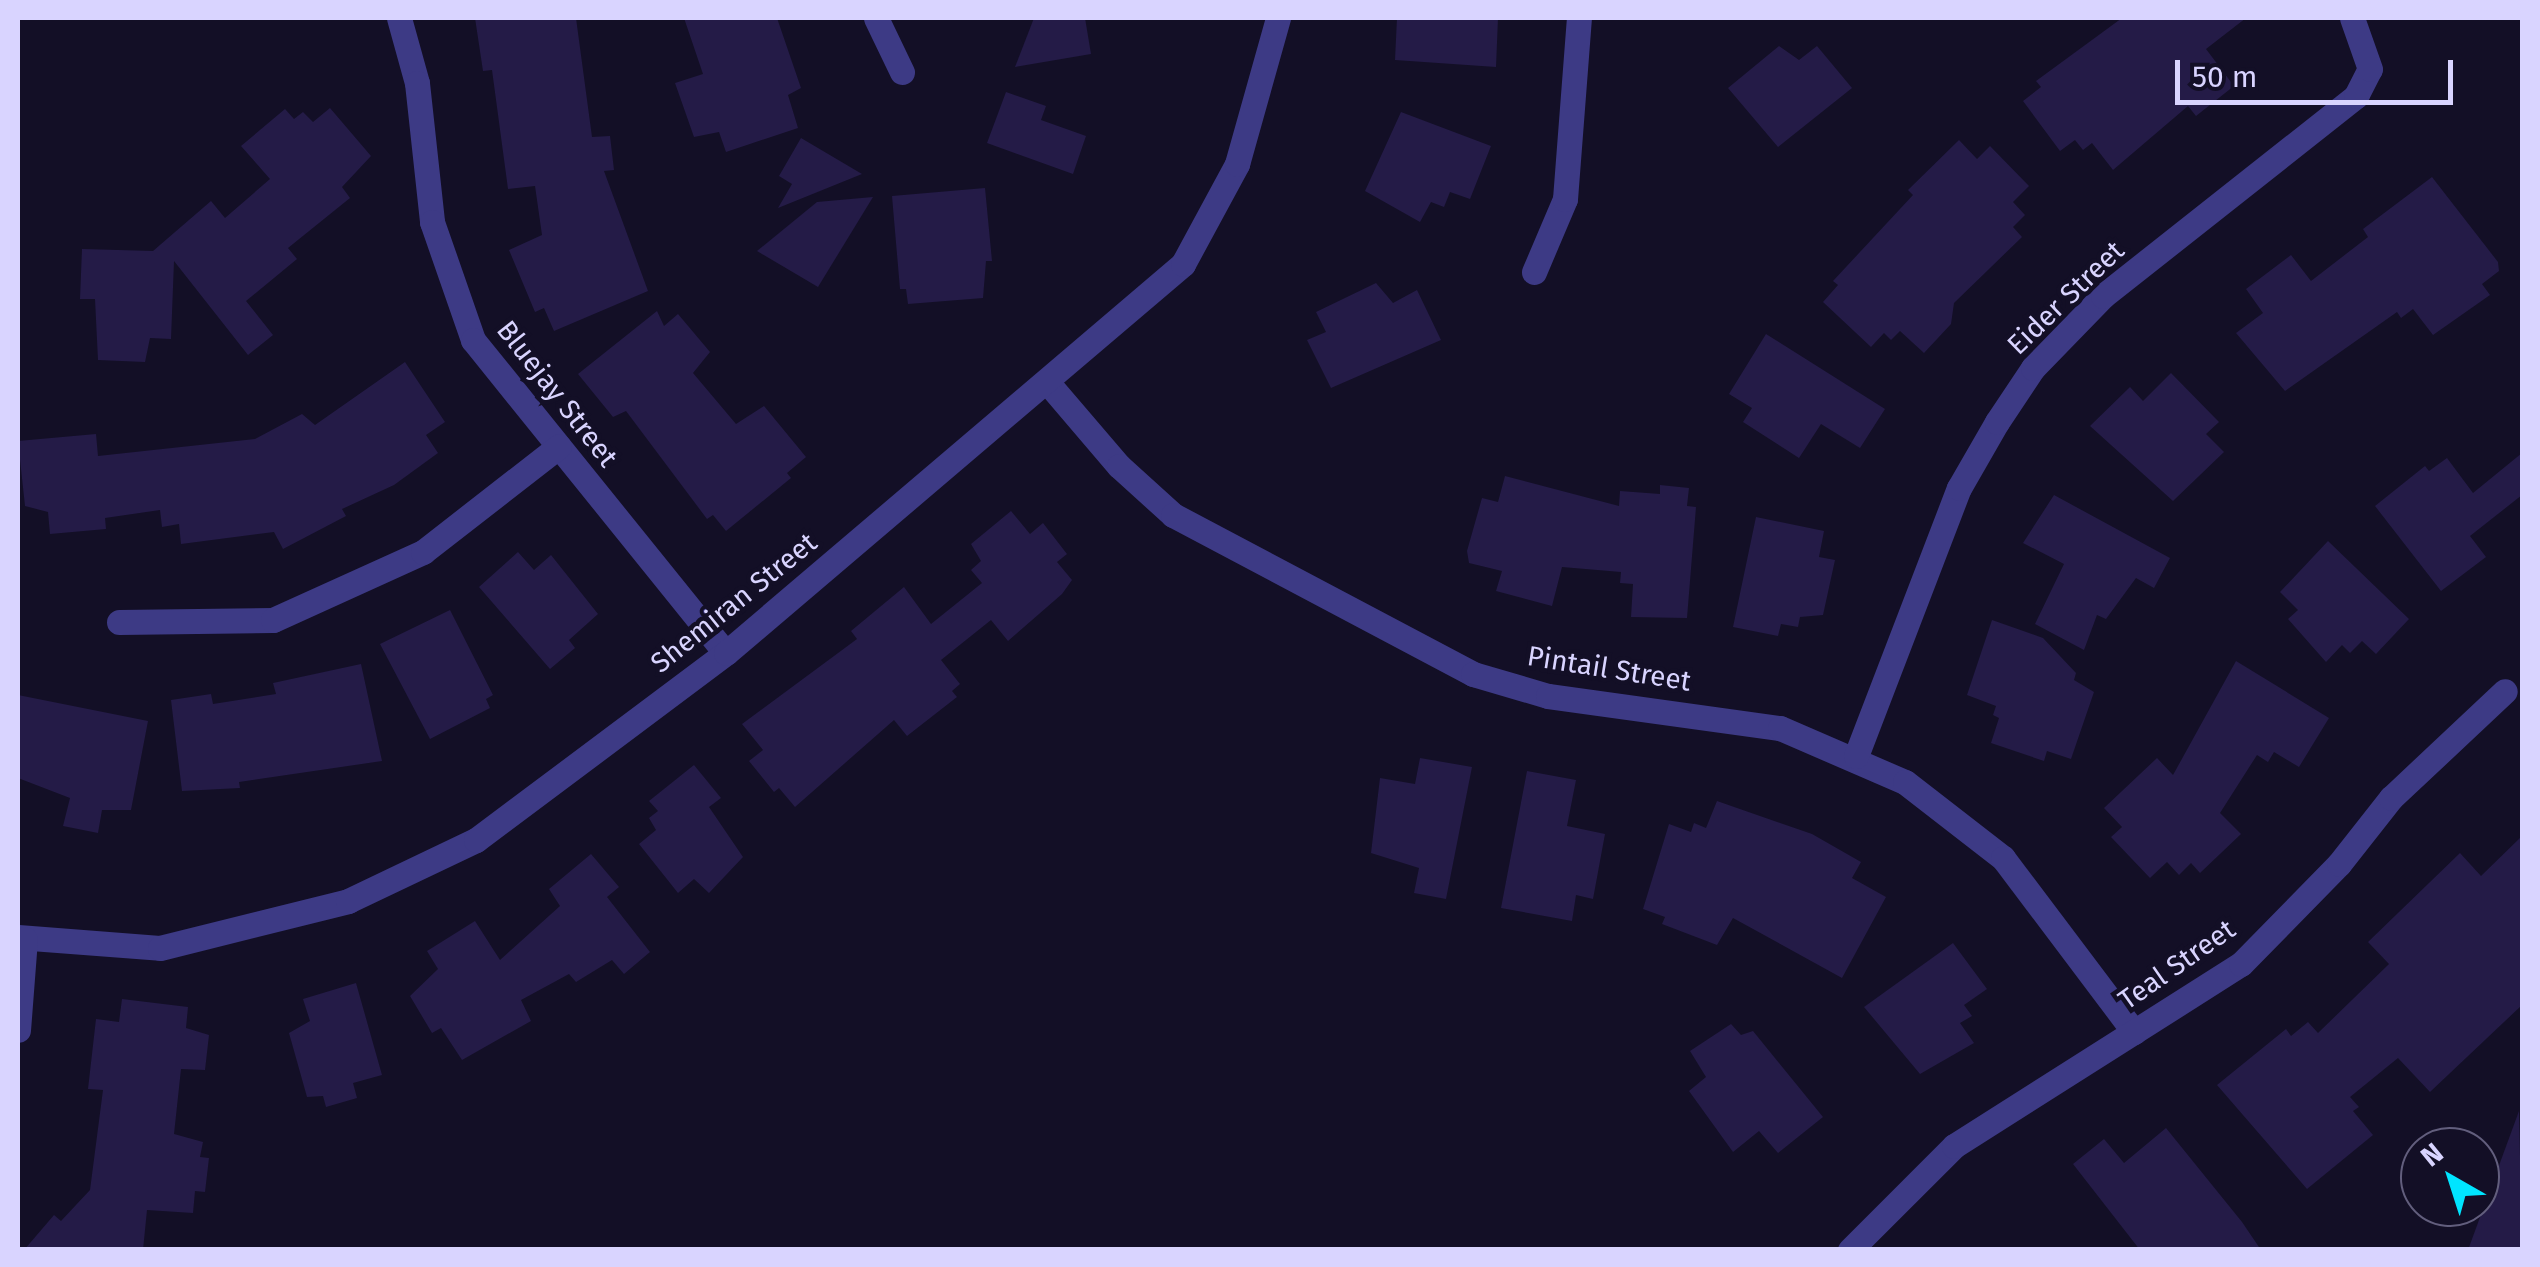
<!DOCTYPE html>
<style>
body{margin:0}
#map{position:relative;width:2540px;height:1267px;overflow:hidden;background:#130f26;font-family:"Fira Sans",sans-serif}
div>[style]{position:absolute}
.building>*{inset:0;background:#241b47}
.minor>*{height:25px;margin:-12.5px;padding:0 12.5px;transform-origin:12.5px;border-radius:12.5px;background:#3d3a85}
span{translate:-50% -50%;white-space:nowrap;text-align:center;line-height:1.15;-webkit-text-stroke:9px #130f26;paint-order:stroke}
.street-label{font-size:28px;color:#d9d4ff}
.frame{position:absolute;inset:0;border:20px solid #d9d4ff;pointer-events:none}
.north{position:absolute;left:2400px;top:1127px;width:100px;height:100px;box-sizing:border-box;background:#130f26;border:2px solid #625e7d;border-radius:50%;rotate:321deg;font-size:28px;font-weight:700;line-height:40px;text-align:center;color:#d9d4ff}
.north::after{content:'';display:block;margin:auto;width:35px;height:45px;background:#00e5ff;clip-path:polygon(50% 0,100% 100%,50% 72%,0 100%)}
.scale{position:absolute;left:2175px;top:60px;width:278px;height:45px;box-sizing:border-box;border:5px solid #d9d4ff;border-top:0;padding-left:12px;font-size:30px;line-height:35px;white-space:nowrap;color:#d9d4ff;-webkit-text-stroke:8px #130f26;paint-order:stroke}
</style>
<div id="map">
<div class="building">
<i style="clip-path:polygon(475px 18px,576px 18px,592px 137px,610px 136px,614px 170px,604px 171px,648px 291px,554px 331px,544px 308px,535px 312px,509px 250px,542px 235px,535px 186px,508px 189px,492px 70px,483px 71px)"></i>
<i style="clip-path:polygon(684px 18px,777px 18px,801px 88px,788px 95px,798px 128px,726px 152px,719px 132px,694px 137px,675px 83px,703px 74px)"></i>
<i style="clip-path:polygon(1034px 18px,1085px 18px,1091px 54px,1015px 67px)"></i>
<i style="clip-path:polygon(1397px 18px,1498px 18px,1496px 67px,1395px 60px)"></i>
<i style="clip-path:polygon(2122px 18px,2246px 18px,2206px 49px,2234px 86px,2196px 116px,2188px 106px,2113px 170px,2092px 143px,2083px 150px,2075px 140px,2060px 151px,2023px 101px,2041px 87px,2036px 81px)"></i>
<i style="clip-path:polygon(1779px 46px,1799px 60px,1817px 46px,1852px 88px,1778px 147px,1728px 88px)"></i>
<i style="clip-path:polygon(1006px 92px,1046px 106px,1041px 120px,1086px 136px,1073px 174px,987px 143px)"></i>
<i style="clip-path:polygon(330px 108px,371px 156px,342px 187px,350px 198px,288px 248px,297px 259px,246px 301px,273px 335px,248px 355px,174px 261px,171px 339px,150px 338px,145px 362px,98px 360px,95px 299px,80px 299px,82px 249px,153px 251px,211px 201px,225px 218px,270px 179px,241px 146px,285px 109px,294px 119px,303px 112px,313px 122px)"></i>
<i style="clip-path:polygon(1401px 112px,1491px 146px,1470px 199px,1450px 192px,1444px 207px,1431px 202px,1420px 222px,1365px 191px)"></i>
<i style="clip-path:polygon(801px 138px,862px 174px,778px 208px,792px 184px,779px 176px)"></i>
<i style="clip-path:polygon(1959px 140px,1977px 159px,1990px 146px,2029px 186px,2013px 202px,2025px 215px,2013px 227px,2022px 237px,1954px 303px,1951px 324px,1924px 353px,1900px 331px,1891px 340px,1884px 333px,1871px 347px,1823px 302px,1838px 285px,1833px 281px,1913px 195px,1908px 190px)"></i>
<i style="clip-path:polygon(2432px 177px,2498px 262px,2499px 271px,2482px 284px,2490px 295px,2433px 335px,2413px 309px,2401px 318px,2397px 312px,2285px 391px,2236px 333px,2263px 313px,2246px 289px,2291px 255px,2311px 281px,2368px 237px,2363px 229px)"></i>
<i style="clip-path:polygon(985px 188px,992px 261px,986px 261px,983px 298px,908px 304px,906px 289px,900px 289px,892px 196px)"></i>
<i style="clip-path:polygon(873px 197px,818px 287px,757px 251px,817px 202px)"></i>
<i style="clip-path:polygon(1376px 283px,1393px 303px,1417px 290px,1441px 340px,1331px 388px,1307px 340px,1326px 332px,1316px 312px)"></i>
<i style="clip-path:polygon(657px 311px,664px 326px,678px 314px,710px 352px,693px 373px,736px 424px,764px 406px,806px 457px,787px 473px,791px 478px,726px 531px,713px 515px,707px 519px,626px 411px,613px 417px,578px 374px)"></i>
<i style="clip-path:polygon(1766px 334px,1885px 409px,1860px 448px,1821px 424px,1799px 458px,1743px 422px,1752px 408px,1729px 394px)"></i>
<i style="clip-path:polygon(405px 362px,445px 422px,426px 435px,438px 453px,394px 485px,342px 509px,346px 516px,283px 549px,274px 532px,181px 544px,179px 524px,162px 527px,160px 510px,105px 518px,106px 529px,50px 534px,48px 512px,25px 506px,18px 441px,96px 434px,98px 456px,255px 439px,302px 414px,315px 425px)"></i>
<i style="clip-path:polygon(2171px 373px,2219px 422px,2206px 434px,2224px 452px,2173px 501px,2090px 426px,2130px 387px,2143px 401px)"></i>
<i style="clip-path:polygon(2522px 453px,2522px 495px,2470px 536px,2486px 557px,2441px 591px,2375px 506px,2425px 466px,2429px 471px,2447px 458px,2473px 493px)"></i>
<i style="clip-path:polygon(1505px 476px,1619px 506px,1620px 491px,1660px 494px,1660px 485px,1689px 488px,1687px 506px,1696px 507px,1687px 618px,1631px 617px,1633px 584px,1620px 583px,1621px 572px,1562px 567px,1552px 606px,1496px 591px,1502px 571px,1469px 563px,1467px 551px,1482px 498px,1498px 502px)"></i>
<i style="clip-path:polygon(2054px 495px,2170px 558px,2154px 588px,2136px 578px,2106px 619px,2097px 615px,2084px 650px,2035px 624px,2064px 564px,2023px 543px)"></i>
<i style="clip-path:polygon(1011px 511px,1030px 534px,1043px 523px,1067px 554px,1057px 562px,1072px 580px,1062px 594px,1008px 641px,991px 620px,941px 660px,960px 684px,952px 691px,957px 697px,907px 736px,894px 720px,795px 807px,779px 788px,774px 792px,749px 761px,763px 750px,742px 724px,857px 639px,851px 631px,904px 587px,931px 624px,982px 583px,971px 570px,981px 561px,971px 544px)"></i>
<i style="clip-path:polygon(1756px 517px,1824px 531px,1819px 557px,1835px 560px,1823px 615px,1800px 617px,1798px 627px,1781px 624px,1778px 636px,1733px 627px)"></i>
<i style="clip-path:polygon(2328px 541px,2409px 619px,2376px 654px,2362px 641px,2350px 653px,2342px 645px,2326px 662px,2288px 619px,2298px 610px,2280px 592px)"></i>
<i style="clip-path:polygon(518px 552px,534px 570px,551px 555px,598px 614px,569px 640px,575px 648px,550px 669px,479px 587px)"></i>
<i style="clip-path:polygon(450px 610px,493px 695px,486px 699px,490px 708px,430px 739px,380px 644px)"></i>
<i style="clip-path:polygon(1992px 620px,2043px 638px,2076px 673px,2074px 680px,2094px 692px,2071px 759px,2047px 751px,2044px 761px,1991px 743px,1999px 718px,1993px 715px,1996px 706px,1967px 695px)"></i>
<i style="clip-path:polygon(2236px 661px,2329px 718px,2299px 767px,2274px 752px,2268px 762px,2257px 755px,2220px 813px,2241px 834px,2200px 873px,2191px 863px,2179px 875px,2167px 862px,2150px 878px,2111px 837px,2122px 827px,2104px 808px,2157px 758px,2173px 775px)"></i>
<i style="clip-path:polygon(361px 664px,382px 761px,239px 782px,240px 788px,182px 791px,171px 700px,211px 694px,213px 704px,276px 694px,273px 683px)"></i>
<i style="clip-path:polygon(18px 695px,148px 721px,131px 810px,102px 810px,98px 833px,63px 826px,70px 798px,18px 778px)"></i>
<i style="clip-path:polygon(1420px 758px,1472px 767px,1446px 899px,1414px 893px,1419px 868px,1371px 853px,1380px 778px,1415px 784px)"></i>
<i style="clip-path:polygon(694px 765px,721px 798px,709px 807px,743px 857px,709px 893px,694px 879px,678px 893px,639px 844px,656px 830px,649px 818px,658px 811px,649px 801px)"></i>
<i style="clip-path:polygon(1527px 771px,1576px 780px,1567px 826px,1605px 834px,1593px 899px,1576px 895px,1572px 921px,1501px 908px)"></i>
<i style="clip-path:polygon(1717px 801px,1812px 834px,1861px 862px,1852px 878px,1886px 897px,1842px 978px,1733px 918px,1717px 945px,1662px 924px,1665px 917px,1643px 909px,1669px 824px,1691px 832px,1694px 823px,1706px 828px)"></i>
<i style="clip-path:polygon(2522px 836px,2522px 1005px,2430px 1092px,2398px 1058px,2350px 1097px,2359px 1107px,2353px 1111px,2373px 1135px,2307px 1189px,2217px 1085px,2286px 1029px,2291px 1036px,2308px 1022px,2318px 1033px,2389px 964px,2368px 942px,2460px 853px,2481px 876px)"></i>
<i style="clip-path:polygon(591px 854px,619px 887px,607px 897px,650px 952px,624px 974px,612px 960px,576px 982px,569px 974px,521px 1000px,531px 1021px,462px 1060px,441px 1028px,432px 1033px,410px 996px,438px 969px,427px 951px,475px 921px,500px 960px,560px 906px,549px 889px)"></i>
<i style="clip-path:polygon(1953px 943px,1987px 989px,1964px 1005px,1972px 1016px,1960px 1023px,1974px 1043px,1920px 1074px,1864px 1007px)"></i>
<i style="clip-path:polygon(356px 983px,382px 1075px,353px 1083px,357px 1098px,326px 1107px,323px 1096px,307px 1097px,289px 1033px,310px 1021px,303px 999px)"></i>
<i style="clip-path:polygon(122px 999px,188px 1007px,186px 1028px,209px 1035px,205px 1070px,181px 1069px,174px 1134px,203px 1142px,200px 1157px,209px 1158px,205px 1192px,195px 1191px,193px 1213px,147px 1210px,143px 1250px,24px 1250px,54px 1215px,61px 1221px,90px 1190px,103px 1090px,88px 1089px,96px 1019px,119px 1022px)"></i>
<i style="clip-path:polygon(1731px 1024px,1741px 1035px,1753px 1031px,1823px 1117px,1778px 1153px,1759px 1131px,1733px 1152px,1689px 1091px,1706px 1077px,1690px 1051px)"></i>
<i style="clip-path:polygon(2519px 1111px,2522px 1250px,2468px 1250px)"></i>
<i style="clip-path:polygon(2166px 1128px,2242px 1222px,2261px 1250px,2140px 1250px,2073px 1164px,2104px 1139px,2124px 1163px)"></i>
</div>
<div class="minor">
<i style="left:399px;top:18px;width:67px;rotate:74.5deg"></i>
<i style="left:417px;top:83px;width:140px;rotate:83.8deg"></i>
<i style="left:432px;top:222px;width:125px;rotate:70.8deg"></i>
<i style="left:473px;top:340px;width:402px;rotate:51.1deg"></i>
<i style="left:876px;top:18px;width:60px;rotate:64.3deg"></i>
<i style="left:1534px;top:272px;width:79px;rotate:-67deg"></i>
<i style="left:1565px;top:199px;width:182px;rotate:-85.6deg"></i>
<i style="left:1048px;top:383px;width:109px;rotate:49.5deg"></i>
<i style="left:1119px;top:466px;width:73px;rotate:42.2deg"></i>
<i style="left:1173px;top:515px;width:340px;rotate:27.9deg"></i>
<i style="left:1473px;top:674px;width:78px;rotate:16.3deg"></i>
<i style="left:1548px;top:696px;width:234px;rotate:7.9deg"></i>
<i style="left:1780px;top:728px;width:136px;rotate:23.4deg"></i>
<i style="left:1905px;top:782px;width:124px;rotate:37.8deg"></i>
<i style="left:2003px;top:858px;width:218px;rotate:53deg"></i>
<i style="left:119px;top:622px;width:154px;rotate:-0.7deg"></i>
<i style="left:273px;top:620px;width:165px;rotate:-24.4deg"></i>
<i style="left:423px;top:552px;width:172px;rotate:-37.9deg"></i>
<i style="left:1856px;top:756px;width:287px;rotate:-69deg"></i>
<i style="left:1959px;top:488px;width:76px;rotate:-60.1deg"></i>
<i style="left:1997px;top:422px;width:65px;rotate:-56.3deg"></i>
<i style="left:2033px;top:368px;width:100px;rotate:-45.8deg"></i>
<i style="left:2103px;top:296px;width:323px;rotate:-38.3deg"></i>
<i style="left:2356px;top:96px;width:30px;rotate:-63deg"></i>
<i style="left:2370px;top:69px;width:54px;rotate:-109.4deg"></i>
<i style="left:18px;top:937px;width:142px;rotate:4.4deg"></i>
<i style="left:160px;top:948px;width:194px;rotate:-14deg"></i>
<i style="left:348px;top:901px;width:142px;rotate:-25.5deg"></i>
<i style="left:476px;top:840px;width:312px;rotate:-36.8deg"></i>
<i style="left:726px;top:653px;width:600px;rotate:-40.4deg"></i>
<i style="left:1183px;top:264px;width:114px;rotate:-61.6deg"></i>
<i style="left:1237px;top:164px;width:152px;rotate:-74.3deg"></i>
<i style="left:18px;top:1030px;width:91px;rotate:-85.6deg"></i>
<i style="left:1850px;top:1250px;width:147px;rotate:-45deg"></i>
<i style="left:1954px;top:1146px;width:340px;rotate:-32.4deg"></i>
<i style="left:2241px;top:964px;width:140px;rotate:-45.6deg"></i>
<i style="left:2339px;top:864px;width:84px;rotate:-51.8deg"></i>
<i style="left:2391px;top:798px;width:156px;rotate:-43.2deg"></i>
</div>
<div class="street-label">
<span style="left:2066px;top:298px;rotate:-44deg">Eider Street</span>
<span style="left:557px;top:394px;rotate:52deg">Bluejay Street</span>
<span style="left:734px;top:603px;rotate:-39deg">Shemiran Street</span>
<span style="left:1609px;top:669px;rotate:9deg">Pintail Street</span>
<span style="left:2177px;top:965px;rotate:-35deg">Teal Street</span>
</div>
<div class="frame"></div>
<div class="north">N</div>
<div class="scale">50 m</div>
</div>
